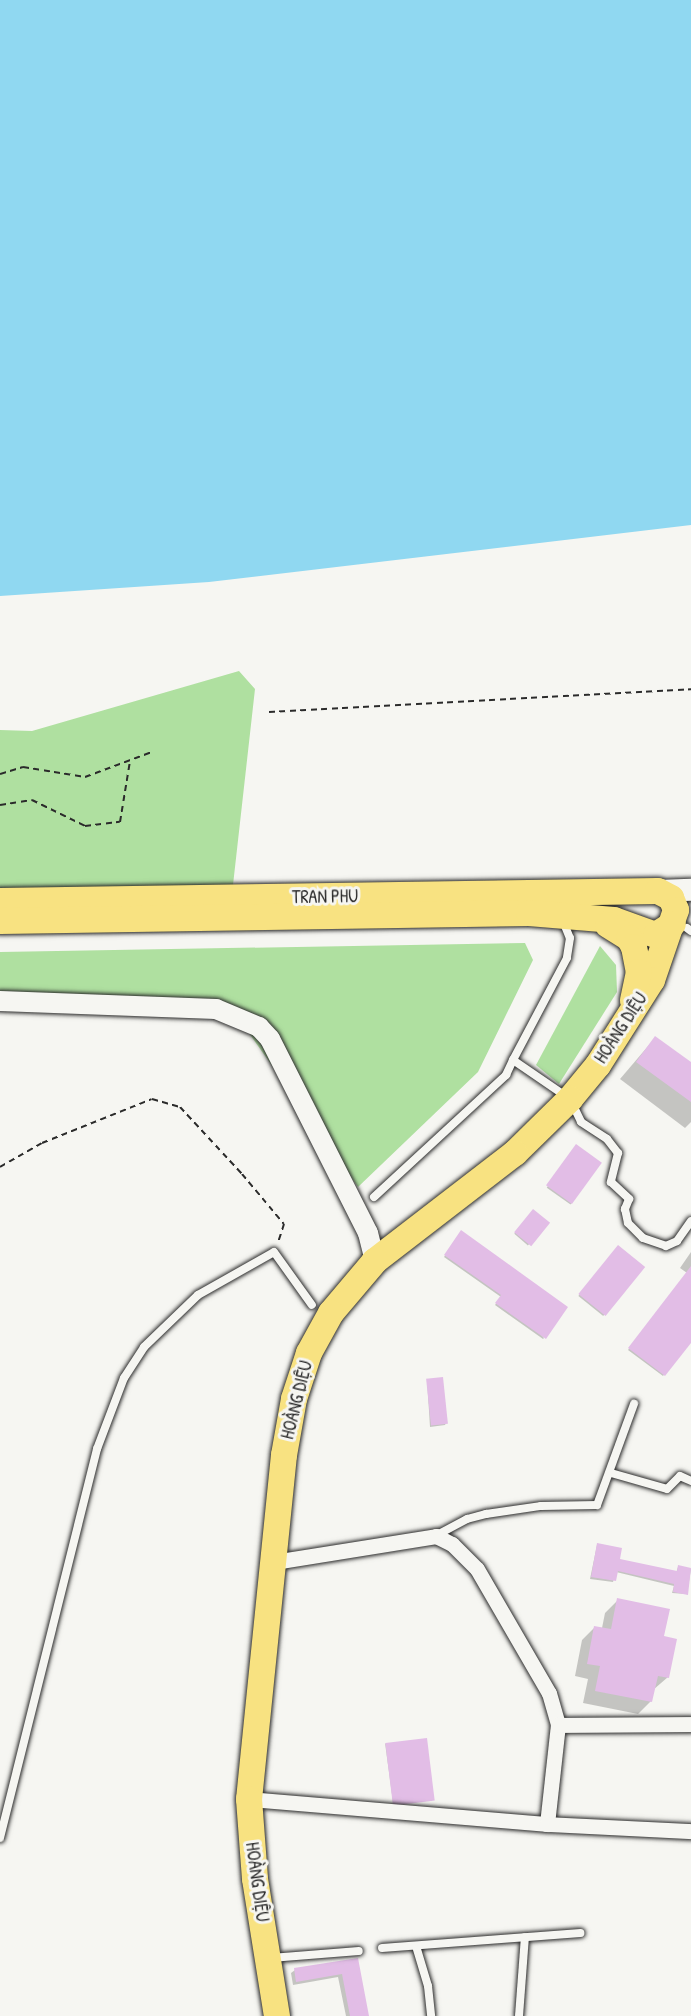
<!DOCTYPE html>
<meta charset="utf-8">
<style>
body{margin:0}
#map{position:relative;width:691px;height:2016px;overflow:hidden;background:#f6f6f2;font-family:"Patrick Hand",sans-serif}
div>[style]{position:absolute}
.green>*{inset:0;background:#afe0a0}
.water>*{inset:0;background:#90d8f1}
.shadow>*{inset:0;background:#0003;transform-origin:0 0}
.building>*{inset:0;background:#e2bde6;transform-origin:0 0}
.path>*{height:2px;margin-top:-1px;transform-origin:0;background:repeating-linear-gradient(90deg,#2b2b2b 0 6px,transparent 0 10.5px)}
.roads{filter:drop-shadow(0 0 2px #2b2b2b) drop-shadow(0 0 2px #2b2b2b)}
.service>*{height:8px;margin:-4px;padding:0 4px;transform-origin:4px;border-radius:4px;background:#f6f6f2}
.minor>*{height:15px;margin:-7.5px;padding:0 7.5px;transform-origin:7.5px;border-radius:7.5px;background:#f6f6f2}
.tertiary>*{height:20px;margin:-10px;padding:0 10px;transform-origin:10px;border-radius:10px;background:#f6f6f2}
.secondary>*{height:22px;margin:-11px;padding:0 11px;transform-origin:11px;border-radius:11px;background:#f6f6f2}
.primary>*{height:26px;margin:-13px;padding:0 13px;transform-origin:13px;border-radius:13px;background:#f8e281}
span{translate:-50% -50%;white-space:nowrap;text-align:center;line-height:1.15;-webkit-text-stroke:6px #f6f6f2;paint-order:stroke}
.street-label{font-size:18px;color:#2b2b2b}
</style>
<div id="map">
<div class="green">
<i style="clip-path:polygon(239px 671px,255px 689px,233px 885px,0 892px,0 730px,32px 731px)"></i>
<i style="clip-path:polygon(525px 943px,533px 960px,478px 1072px,358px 1187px,229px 1005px,0 991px,0 952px)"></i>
<i style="clip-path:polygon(600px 946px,616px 965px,617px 992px,559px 1084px,536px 1065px)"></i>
</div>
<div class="water">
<i style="clip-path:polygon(0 0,691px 0,691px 525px,209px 582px,0 596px)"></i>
</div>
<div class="shadow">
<i style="clip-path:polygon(655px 1038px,691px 1064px,691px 1122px,685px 1128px,620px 1079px)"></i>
<i style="left:576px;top:1146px;width:29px;height:51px;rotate:35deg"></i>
<i style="left:534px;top:1211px;width:18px;height:30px;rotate:41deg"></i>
<i style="clip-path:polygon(460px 1234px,544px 1338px,543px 1339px,495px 1305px,501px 1297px,444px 1257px)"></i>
<i style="left:618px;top:1247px;width:32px;height:63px;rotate:39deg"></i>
<i style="clip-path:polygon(691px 1252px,691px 1340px,663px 1376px,628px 1350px,687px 1273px,680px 1268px)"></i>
<i style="clip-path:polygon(427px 1380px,446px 1423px,445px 1425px,430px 1427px)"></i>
<i style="clip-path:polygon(597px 1545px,618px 1560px,676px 1573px,678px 1567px,691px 1569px,687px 1594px,672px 1593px,674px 1586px,616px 1572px,613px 1582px,590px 1579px)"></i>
<i style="clip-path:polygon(618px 1600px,662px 1637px,668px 1677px,653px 1690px,651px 1701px,638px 1714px,583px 1703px,588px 1679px,575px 1676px,582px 1640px,595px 1627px,602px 1628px,605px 1613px)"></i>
<i style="clip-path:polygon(385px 1743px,433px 1799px,431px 1801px,393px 1802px)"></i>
<i style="clip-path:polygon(357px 1960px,368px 2016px,346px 2016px,338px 1977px,293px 1985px,291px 1973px,295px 1970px)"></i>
</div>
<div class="building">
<i style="clip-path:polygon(655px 1036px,691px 1062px,691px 1102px,636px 1062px)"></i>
<i style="left:576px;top:1144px;width:32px;height:51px;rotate:36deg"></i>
<i style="left:533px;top:1209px;width:22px;height:30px;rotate:39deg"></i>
<i style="clip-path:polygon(461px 1230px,568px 1307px,546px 1339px,495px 1303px,501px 1295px,444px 1255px)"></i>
<i style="left:618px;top:1245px;width:35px;height:63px;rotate:39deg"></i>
<i style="clip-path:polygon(691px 1266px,691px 1343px,665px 1376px,628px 1348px)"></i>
<i style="left:443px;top:1377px;width:47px;height:17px;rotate:84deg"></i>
<i style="clip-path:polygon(597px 1543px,622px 1548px,620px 1559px,677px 1571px,678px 1565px,691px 1568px,688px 1595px,673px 1592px,674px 1584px,618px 1571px,616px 1581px,591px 1577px)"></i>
<i style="clip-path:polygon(617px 1598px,670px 1609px,664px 1636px,677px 1639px,669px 1678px,658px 1676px,652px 1702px,595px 1691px,600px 1666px,587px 1664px,594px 1626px,611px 1629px)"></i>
<i style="left:427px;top:1738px;width:63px;height:42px;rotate:83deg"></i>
<i style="clip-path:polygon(358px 1958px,369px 2016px,350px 2016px,342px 1974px,296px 1982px,294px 1968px)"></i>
</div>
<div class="path">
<i style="left:269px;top:712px;width:423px;rotate:-3.1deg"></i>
<i style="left:0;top:774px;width:24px;rotate:-17deg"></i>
<i style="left:23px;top:767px;width:63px;rotate:9.2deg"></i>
<i style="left:85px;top:777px;width:72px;rotate:-20.5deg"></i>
<i style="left:0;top:805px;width:32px;rotate:-9deg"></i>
<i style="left:32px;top:800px;width:59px;rotate:26.1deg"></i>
<i style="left:85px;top:826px;width:35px;rotate:-7deg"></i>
<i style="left:120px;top:822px;width:62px;rotate:-80.7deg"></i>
<i style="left:0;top:1167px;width:48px;rotate:-29.7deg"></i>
<i style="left:42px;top:1143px;width:118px;rotate:-21.8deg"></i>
<i style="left:152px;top:1099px;width:29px;rotate:16deg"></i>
<i style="left:180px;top:1107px;width:91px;rotate:47.2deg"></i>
<i style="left:242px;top:1174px;width:65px;rotate:50deg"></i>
<i style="left:284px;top:1224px;width:19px;rotate:108deg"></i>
</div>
<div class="roads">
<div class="service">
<i style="left:563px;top:921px;width:18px;rotate:68deg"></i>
<i style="left:570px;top:938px;width:20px;rotate:99deg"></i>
<i style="left:567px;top:958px;width:115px;rotate:117.9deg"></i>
<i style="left:513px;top:1060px;width:69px;rotate:34.4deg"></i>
<i style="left:570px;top:1099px;width:25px;rotate:64deg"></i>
<i style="left:581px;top:1122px;width:31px;rotate:33deg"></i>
<i style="left:607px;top:1139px;width:18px;rotate:52deg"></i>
<i style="left:618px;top:1153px;width:30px;rotate:104deg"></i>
<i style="left:611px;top:1182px;width:25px;rotate:43deg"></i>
<i style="left:629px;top:1199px;width:11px;rotate:112deg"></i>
<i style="left:625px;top:1209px;width:14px;rotate:78deg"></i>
<i style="left:628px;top:1223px;width:21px;rotate:45deg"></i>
<i style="left:643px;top:1238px;width:24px;rotate:19deg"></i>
<i style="left:666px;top:1246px;width:12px;rotate:-24deg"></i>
<i style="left:677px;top:1241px;width:24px;rotate:-55deg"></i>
<i style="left:687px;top:928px;width:5px;rotate:37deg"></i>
<i style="left:374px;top:1197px;width:180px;rotate:-42.7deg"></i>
<i style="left:506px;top:1075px;width:17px;rotate:-65deg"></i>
<i style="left:611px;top:1473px;width:58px;rotate:15.9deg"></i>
<i style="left:667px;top:1489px;width:18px;rotate:-45deg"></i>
<i style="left:680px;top:1476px;width:12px;rotate:24deg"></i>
<i style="left:437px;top:1535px;width:34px;rotate:-28deg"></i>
<i style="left:467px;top:1519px;width:20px;rotate:-15deg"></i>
<i style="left:486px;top:1514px;width:56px;rotate:-8.3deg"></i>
<i style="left:541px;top:1506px;width:56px;rotate:-1deg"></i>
<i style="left:597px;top:1505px;width:108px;rotate:-69.9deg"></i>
<i style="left:0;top:1838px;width:401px;rotate:-76deg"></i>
<i style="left:97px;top:1449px;width:76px;rotate:-69.2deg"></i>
<i style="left:124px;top:1378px;width:37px;rotate:-57deg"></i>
<i style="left:144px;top:1347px;width:75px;rotate:-43.9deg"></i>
<i style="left:198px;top:1295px;width:87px;rotate:-29.5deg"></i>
<i style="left:274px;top:1252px;width:65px;rotate:54.4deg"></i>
<i style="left:416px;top:1946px;width:42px;rotate:73.3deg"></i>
<i style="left:428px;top:1986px;width:30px;rotate:84deg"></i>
<i style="left:382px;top:1948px;width:199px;rotate:-4.3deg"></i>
<i style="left:271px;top:1958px;width:88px;rotate:-4.5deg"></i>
<i style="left:519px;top:2016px;width:79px;rotate:-85.7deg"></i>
</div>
<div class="minor">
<i style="left:274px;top:1562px;width:164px;rotate:-9.1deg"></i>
<i style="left:436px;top:1536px;width:18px;rotate:27deg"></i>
<i style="left:452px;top:1544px;width:35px;rotate:45deg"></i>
<i style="left:477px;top:1569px;width:143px;rotate:59.9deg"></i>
<i style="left:549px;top:1693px;width:33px;rotate:74deg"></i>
<i style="left:249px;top:1799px;width:299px;rotate:4.8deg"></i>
<i style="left:547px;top:1824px;width:100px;rotate:-83.7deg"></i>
<i style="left:558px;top:1725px;width:133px;rotate:-0.4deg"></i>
<i style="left:547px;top:1824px;width:144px;rotate:2.8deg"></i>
</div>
<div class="tertiary">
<i style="left:0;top:1001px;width:216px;rotate:2.1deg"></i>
<i style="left:216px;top:1009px;width:47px;rotate:22.7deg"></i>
<i style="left:259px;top:1027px;width:16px;rotate:47deg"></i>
<i style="left:270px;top:1039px;width:217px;rotate:63.2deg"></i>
<i style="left:368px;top:1233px;width:29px;rotate:76deg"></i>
</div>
<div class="secondary">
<i style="left:658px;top:891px;width:33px;rotate:-2deg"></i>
</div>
<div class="primary">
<i style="left:0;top:901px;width:658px;rotate:-0.87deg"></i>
<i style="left:658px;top:891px;width:15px;rotate:28deg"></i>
<i style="left:671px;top:898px;width:13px;rotate:67deg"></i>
<i style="left:676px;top:910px;width:74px;rotate:108.9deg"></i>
<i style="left:652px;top:980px;width:101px;rotate:122.4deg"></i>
<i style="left:598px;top:1065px;width:44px;rotate:129.5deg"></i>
<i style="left:570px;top:1099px;width:77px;rotate:135.5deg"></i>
<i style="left:515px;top:1153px;width:177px;rotate:142.4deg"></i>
<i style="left:375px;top:1261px;width:68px;rotate:130.2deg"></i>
<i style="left:331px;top:1313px;width:46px;rotate:118.8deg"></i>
<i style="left:309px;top:1353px;width:48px;rotate:108.1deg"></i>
<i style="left:294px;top:1399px;width:57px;rotate:100.1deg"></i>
<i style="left:284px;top:1455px;width:346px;rotate:95.8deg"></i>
<i style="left:249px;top:1799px;width:80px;rotate:85.7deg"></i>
<i style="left:255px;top:1879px;width:139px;rotate:80.9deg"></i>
<i style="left:0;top:921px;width:529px;rotate:-0.87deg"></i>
<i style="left:529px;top:913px;width:85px;rotate:4.7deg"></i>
<i style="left:614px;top:920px;width:45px;rotate:19.7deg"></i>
<i style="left:656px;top:935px;width:20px;rotate:-33deg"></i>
<i style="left:608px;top:925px;width:25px;rotate:32deg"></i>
<i style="left:629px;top:938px;width:10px;rotate:61deg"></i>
<i style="left:634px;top:947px;width:25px;rotate:79deg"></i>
<i style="left:639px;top:972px;width:29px;rotate:102deg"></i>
</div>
</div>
<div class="street-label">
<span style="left:325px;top:897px;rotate:-1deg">TRAN PHU</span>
<span style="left:621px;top:1028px;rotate:-57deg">HOÀNG DIỆU</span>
<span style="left:297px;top:1400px;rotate:-76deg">HOÀNG DIỆU</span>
<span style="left:257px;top:1882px;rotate:82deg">HOÀNG DIỆU</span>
</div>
</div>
